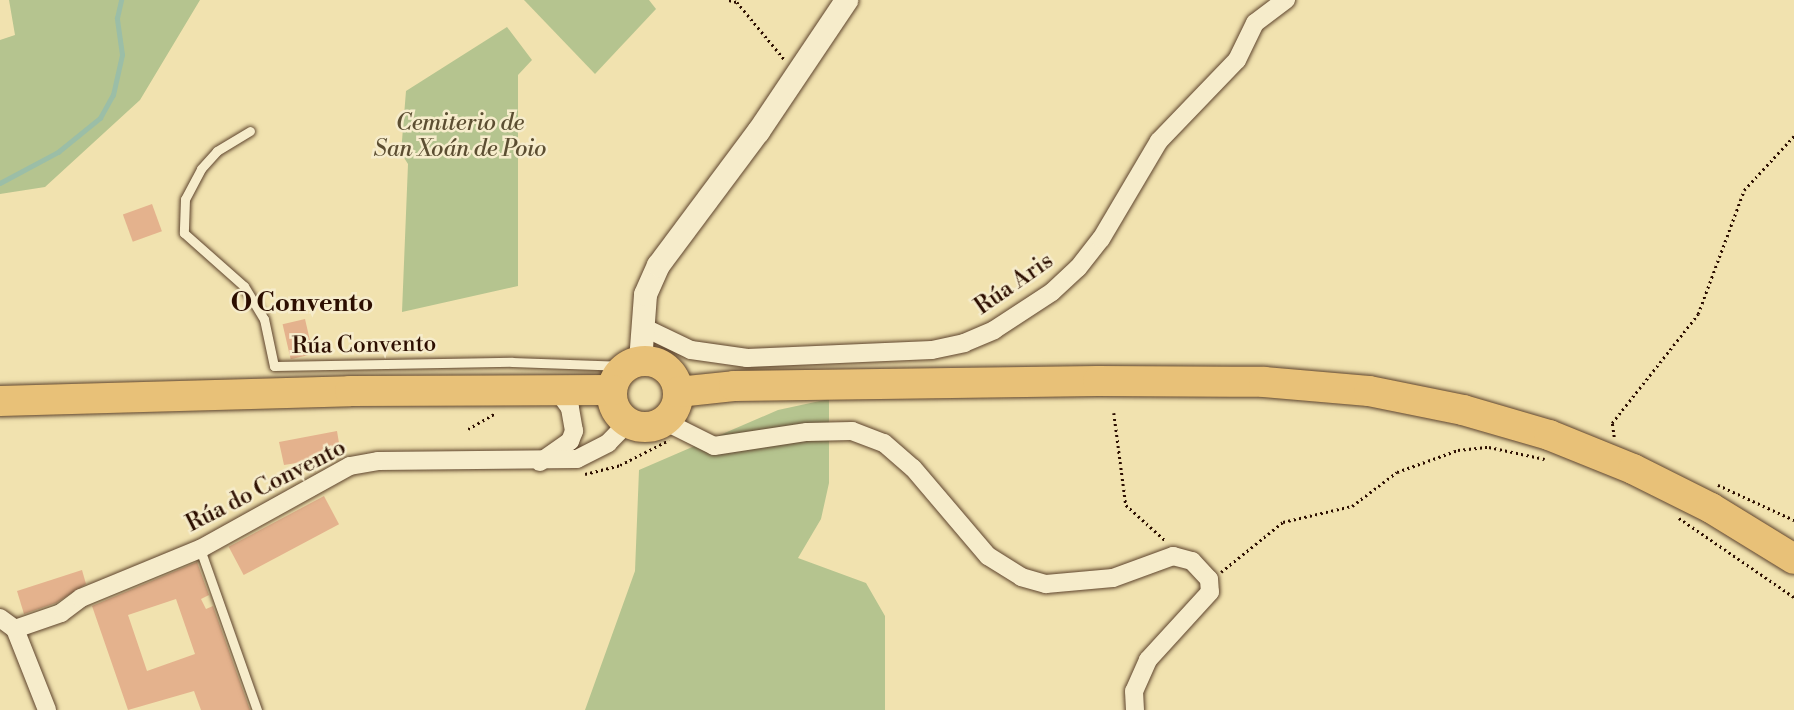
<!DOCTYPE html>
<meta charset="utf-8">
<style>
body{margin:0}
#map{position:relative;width:1794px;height:710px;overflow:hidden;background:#f1e2af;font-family:"Libre Bodoni",serif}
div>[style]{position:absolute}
.green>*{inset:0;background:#b5c48f}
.stream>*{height:4.5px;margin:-2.25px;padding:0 2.25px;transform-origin:2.25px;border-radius:2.25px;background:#9bbea7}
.building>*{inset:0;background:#e4b28d;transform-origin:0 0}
.path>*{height:2.5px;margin-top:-1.25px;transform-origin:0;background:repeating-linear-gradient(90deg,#2c0e00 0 2px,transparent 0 5.5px)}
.roads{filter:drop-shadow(0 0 2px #5d432c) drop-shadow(0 0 2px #5d432c)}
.service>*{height:9px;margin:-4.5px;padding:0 4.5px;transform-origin:4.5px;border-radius:4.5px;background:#f6eccb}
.minor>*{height:18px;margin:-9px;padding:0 9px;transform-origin:9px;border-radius:9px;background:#f6eccb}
.tertiary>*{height:23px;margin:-11.5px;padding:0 11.5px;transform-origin:11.5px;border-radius:11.5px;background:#f6eccb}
.trunk>*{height:30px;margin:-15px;padding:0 15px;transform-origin:15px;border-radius:15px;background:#e8c178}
.trunk>.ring{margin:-15px;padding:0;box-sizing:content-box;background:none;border:30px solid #e8c178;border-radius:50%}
span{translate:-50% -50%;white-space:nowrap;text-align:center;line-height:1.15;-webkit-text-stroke:5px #f6eccb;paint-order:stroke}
.park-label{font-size:23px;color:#5c4e32;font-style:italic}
.street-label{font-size:23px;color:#2c0e00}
.quarter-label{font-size:26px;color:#2c0e00;font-weight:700}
</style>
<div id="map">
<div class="green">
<i style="clip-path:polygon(9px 0,200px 0,140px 100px,45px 187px,0 194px,0 40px,15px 35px)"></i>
<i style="clip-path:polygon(524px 0,649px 0,656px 9px,595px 74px)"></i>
<i style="clip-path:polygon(507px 27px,532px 60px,518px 75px,518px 286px,402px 312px,408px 164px,401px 153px,406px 91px)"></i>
<i style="clip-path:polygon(829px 399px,829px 483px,821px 519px,798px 558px,866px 583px,885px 616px,885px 710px,585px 710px,635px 571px,639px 470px,778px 410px)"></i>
</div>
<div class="stream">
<i style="left:0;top:183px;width:66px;rotate:-28.1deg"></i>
<i style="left:58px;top:152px;width:54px;rotate:-39deg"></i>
<i style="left:100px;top:118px;width:26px;rotate:-61deg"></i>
<i style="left:113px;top:95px;width:41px;rotate:-77.3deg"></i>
<i style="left:122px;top:55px;width:37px;rotate:-98deg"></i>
<i style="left:117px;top:18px;width:18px;rotate:-77deg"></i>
</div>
<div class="building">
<i style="left:152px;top:204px;width:29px;height:31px;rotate:70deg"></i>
<i style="left:305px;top:319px;width:36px;height:23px;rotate:77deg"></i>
<i style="clip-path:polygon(337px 431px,340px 449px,313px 454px,316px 460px,284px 465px,279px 442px)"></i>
<i style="left:324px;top:496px;width:32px;height:108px;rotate:62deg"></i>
<i style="clip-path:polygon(evenodd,197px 562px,209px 595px,201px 599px,206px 609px,213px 606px,250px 710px,201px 710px,194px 691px,128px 710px,92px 606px,197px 562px,176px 599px,195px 654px,147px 671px,128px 615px,176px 599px)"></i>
<i style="clip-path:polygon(82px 570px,86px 584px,56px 603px,24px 614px,17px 591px)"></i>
</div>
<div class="path">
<i style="left:729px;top:0;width:8px;rotate:14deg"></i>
<i style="left:737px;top:2px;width:75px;rotate:50.4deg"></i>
<i style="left:1114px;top:413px;width:93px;rotate:82.6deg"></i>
<i style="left:1126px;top:505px;width:54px;rotate:42deg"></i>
<i style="left:468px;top:429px;width:30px;rotate:-30deg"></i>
<i style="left:1614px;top:437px;width:14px;rotate:-98deg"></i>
<i style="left:1612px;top:423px;width:139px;rotate:-51.7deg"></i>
<i style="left:1698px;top:314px;width:132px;rotate:-69.6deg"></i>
<i style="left:1744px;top:190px;width:74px;rotate:-47.2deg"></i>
<i style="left:585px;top:474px;width:36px;rotate:-14deg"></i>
<i style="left:620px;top:465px;width:55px;rotate:-27deg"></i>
<i style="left:1718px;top:485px;width:84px;rotate:24.7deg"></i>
<i style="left:1679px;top:518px;width:140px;rotate:34.5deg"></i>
<i style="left:1221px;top:572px;width:80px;rotate:-38.9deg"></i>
<i style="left:1283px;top:522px;width:71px;rotate:-13.1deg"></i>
<i style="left:1352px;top:506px;width:56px;rotate:-37.1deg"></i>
<i style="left:1397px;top:472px;width:65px;rotate:-19.8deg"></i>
<i style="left:1458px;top:450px;width:31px;rotate:-6deg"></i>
<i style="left:1489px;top:447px;width:57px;rotate:12.1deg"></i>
</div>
<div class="roads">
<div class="service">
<i style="left:250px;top:131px;width:39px;rotate:149deg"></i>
<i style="left:217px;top:151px;width:24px;rotate:132deg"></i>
<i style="left:201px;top:169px;width:34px;rotate:118deg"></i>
<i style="left:185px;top:199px;width:34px;rotate:92deg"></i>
<i style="left:184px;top:233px;width:80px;rotate:41.5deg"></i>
<i style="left:244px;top:286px;width:39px;rotate:59deg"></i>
<i style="left:264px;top:319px;width:48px;rotate:78deg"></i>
<i style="left:274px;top:366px;width:238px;rotate:-1deg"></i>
<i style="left:512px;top:362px;width:114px;rotate:2deg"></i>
<i style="left:200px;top:549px;width:171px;rotate:70.5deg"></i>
</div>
<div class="minor">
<i style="left:641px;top:326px;width:55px;rotate:25.6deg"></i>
<i style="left:691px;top:350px;width:57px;rotate:8.1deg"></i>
<i style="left:747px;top:358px;width:185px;rotate:-2.5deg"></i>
<i style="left:932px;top:350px;width:33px;rotate:-12deg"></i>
<i style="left:964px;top:343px;width:33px;rotate:-23deg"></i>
<i style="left:994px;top:330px;width:69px;rotate:-33.2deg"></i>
<i style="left:1052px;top:292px;width:35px;rotate:-43deg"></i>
<i style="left:1078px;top:268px;width:37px;rotate:-52deg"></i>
<i style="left:1101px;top:239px;width:114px;rotate:-59.4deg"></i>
<i style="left:1159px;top:141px;width:112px;rotate:-46.1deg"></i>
<i style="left:1237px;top:60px;width:41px;rotate:-64.1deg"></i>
<i style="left:1255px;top:23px;width:39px;rotate:-37deg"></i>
<i style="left:664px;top:421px;width:56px;rotate:26.6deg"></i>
<i style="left:714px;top:446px;width:94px;rotate:-8.6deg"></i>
<i style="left:807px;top:432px;width:45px;rotate:-1.3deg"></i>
<i style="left:852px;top:431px;width:34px;rotate:21deg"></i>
<i style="left:884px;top:443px;width:38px;rotate:41deg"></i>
<i style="left:913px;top:468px;width:116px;rotate:49.6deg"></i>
<i style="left:988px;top:556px;width:39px;rotate:32deg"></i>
<i style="left:1021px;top:577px;width:26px;rotate:16deg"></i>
<i style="left:1046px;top:584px;width:67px;rotate:-5.1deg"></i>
<i style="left:1113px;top:578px;width:64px;rotate:-20.1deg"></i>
<i style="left:1173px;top:556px;width:20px;rotate:15deg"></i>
<i style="left:1192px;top:561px;width:25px;rotate:47deg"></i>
<i style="left:1209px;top:579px;width:13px;rotate:86deg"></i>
<i style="left:1210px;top:592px;width:92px;rotate:132.4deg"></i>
<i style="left:1148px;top:660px;width:34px;rotate:114deg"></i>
<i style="left:1134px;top:691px;width:19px;rotate:87deg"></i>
<i style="left:540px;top:462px;width:37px;rotate:-35deg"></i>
<i style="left:570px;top:441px;width:11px;rotate:-68deg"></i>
<i style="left:574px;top:431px;width:23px;rotate:-100deg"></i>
<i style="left:570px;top:408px;width:24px;rotate:-126deg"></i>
<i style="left:0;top:618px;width:19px;rotate:36deg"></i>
<i style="left:15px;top:629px;width:87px;rotate:68.4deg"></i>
<i style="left:15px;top:629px;width:49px;rotate:-19.2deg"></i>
<i style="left:61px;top:613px;width:25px;rotate:-37deg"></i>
<i style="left:81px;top:598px;width:129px;rotate:-22.4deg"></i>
<i style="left:200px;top:549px;width:171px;rotate:-29deg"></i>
<i style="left:350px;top:466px;width:28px;rotate:-10deg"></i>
<i style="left:378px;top:461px;width:199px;rotate:-0.6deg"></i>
<i style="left:577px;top:459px;width:35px;rotate:-27deg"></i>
<i style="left:608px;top:443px;width:29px;rotate:-46deg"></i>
</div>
<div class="tertiary">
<i style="left:640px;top:361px;width:67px;rotate:-85.7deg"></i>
<i style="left:645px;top:294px;width:32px;rotate:-66deg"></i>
<i style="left:658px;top:265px;width:167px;rotate:-53.3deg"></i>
<i style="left:758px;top:131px;width:158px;rotate:-56.1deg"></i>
</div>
<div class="trunk">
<i class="ring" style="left:612px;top:361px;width:36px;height:36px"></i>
<i style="left:678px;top:392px;width:56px;rotate:-6.1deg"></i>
<i style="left:734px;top:386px;width:364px;rotate:-0.8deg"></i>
<i style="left:1098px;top:381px;width:166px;rotate:0.3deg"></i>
<i style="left:1264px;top:382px;width:105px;rotate:4.9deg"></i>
<i style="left:1369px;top:391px;width:96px;rotate:11.4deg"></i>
<i style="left:1463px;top:410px;width:90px;rotate:16.2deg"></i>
<i style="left:1549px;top:435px;width:91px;rotate:22deg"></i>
<i style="left:1633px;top:469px;width:87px;rotate:26.6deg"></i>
<i style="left:1711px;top:508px;width:97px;rotate:31.6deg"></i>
<i style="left:0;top:401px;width:350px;rotate:-1.6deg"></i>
<i style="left:350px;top:391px;width:262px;rotate:-0.2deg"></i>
</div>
</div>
<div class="park-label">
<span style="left:460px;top:136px">Cemiterio de<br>San Xoán de Poio</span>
</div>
<div class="street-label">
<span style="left:1014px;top:284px;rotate:-35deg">Rúa Aris</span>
<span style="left:364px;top:345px;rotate:-1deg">Rúa Convento</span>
<span style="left:266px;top:486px;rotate:-27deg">Rúa do Convento</span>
</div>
<div class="quarter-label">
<span style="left:302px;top:304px">O Convento</span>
</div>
</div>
